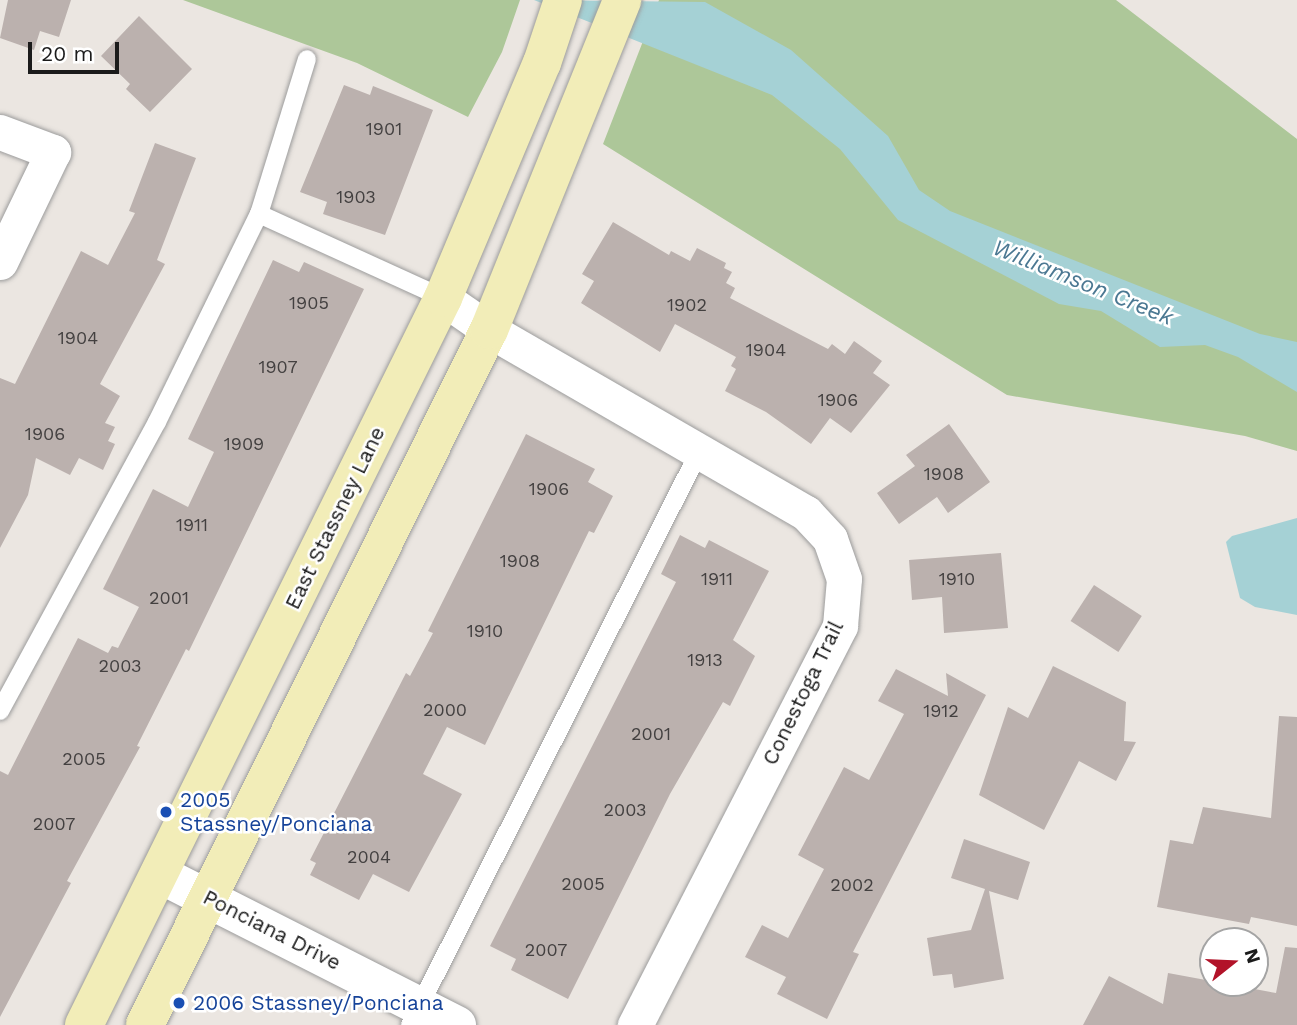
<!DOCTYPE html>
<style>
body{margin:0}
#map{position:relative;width:1297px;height:1025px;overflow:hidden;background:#ebe6e1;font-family:"Work Sans",sans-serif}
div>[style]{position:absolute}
.forest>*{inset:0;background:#adc799}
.water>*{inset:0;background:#a5d1d5}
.building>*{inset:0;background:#bbb1ae;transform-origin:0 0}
.roads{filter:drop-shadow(0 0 2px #9c9c9c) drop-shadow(0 0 2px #9c9c9c)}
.service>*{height:18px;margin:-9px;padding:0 9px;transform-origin:9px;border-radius:9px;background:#fff}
.minor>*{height:35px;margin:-17.5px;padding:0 17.5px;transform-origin:17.5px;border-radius:17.5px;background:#fff}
.tertiary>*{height:38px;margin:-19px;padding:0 19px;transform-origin:19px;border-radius:19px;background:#fff}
.secondary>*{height:38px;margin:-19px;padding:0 19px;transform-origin:19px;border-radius:19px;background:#f2edb8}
.dots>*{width:19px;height:19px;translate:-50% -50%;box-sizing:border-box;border:4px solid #fff;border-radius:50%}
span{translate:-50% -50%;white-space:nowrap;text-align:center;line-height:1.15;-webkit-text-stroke:5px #fff;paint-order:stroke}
.number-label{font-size:18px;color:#434040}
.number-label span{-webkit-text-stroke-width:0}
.street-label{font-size:21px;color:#1b1b1b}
.transit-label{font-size:21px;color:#164399}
.left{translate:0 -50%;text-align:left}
.water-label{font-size:23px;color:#4b7892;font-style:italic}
.north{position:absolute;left:1199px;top:927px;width:70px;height:70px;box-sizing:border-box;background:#fff;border:2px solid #a4a4a4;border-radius:50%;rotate:72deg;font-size:19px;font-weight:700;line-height:28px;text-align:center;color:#1b1b1b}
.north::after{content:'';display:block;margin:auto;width:24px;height:32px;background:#b21329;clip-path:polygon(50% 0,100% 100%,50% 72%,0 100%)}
.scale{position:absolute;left:28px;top:42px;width:91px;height:32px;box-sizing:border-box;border:4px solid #1b1b1b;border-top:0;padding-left:9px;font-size:21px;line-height:24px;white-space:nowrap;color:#1b1b1b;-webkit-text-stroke:5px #fff;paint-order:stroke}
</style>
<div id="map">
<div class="forest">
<i style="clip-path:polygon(183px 0,520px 0,502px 52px,468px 117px,357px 63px)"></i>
<i style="clip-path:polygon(659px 0,1116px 0,1297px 139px,1297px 451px,1245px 436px,1007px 395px,603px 144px)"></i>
</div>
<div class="water">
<i style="clip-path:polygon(534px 0,705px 2px,791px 50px,888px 136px,919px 190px,950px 211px,1260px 334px,1297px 342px,1297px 392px,1238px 357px,1205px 345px,1160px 347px,1101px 311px,1059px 304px,898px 220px,840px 149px,772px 95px)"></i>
<i style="clip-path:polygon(1297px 518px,1297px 615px,1255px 607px,1240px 598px,1226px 542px,1232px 536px)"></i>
</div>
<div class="building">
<i style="clip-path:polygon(8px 0,71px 0,59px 37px,40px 31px,34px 50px,0 38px)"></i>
<i style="clip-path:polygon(139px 16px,192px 69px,150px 112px,126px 89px,130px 84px,101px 56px)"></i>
<i style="clip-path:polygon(344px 85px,370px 95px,373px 86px,433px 110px,385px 235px,323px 214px,327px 202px,300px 192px)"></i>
<i style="clip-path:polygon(155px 143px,196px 158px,157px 260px,165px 264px,100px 384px,120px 396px,105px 423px,115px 427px,108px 441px,115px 444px,103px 470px,79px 458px,70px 475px,36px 458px,28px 495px,0 548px,0 378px,15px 384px,81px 251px,108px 265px,135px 213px,129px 211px)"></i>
<i style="clip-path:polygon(613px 222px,669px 255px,671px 251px,690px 261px,697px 248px,726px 263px,724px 268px,732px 272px,726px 283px,735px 288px,730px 298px,828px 349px,832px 344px,845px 354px,854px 341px,882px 361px,873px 373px,890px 385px,851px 433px,830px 418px,811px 444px,766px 412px,725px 391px,736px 369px,731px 366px,736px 357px,675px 324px,660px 352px,581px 303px,594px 281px,582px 274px)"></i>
<i style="clip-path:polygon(273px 260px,299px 272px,304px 262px,364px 289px,189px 651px,186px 649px,137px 746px,140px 747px,67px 881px,71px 883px,0 1017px,0 771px,8px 775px,78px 638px,108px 653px,112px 646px,118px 648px,139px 607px,103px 589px,153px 489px,188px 507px,214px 452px,188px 439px)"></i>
<i style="clip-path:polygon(949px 424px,990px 482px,948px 513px,937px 497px,899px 524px,877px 493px,915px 466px,906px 455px)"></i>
<i style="clip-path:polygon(526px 434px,595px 469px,588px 482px,613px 496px,594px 533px,589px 531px,485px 745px,447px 727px,423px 774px,462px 794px,409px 892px,373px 874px,359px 900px,310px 875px,316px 863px,310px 860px,406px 673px,410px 676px,433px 633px,428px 631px)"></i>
<i style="clip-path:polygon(680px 535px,705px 548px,709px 540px,769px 571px,733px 640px,755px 656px,730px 706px,723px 702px,670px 794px,568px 999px,511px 970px,516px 959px,490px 946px,676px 582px,661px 574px)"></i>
<i style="clip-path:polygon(1001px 553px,1008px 628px,944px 633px,942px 597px,912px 600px,909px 560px)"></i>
<i style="left:1094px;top:585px;width:57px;height:43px;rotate:33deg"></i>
<i style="clip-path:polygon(1053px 666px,1126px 702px,1124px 741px,1136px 742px,1116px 781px,1079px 761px,1044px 830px,979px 795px,1008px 707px,1028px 718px)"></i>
<i style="clip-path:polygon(896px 669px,948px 696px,946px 673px,986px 695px,853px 952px,859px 954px,827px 1019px,777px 994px,786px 977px,745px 957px,762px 925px,788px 938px,824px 869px,798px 855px,844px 767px,869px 780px,904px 714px,878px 701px)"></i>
<i style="clip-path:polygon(1279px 716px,1297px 717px,1297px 926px,1251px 917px,1249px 924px,1157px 907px,1170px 840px,1193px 844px,1203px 807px,1271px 818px)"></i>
<i style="clip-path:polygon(964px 839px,1030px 862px,1018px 900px,989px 891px,1004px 979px,954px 988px,952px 974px,933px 976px,927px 938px,971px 930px,985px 889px,951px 878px)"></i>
<i style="clip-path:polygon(1285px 947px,1297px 948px,1297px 1025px,1083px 1025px,1109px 976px,1163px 1004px,1168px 973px,1276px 993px)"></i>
</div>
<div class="roads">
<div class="service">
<i style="left:259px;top:214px;width:202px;rotate:24.5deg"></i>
<i style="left:0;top:711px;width:329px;rotate:-61.5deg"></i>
<i style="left:157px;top:422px;width:232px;rotate:-63.9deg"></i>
<i style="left:259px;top:214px;width:162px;rotate:-72.8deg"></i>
<i style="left:410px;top:1025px;width:646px;rotate:-63.24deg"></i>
</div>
<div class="minor">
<i style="left:0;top:132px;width:57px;rotate:20.7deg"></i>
<i style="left:53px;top:152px;width:122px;rotate:115.7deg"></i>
<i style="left:443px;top:298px;width:56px;rotate:34.8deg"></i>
<i style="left:489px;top:330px;width:366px;rotate:30deg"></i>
<i style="left:806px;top:513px;width:35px;rotate:47deg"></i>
<i style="left:830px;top:539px;width:42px;rotate:70.7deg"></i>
<i style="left:844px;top:579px;width:47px;rotate:94.9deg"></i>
<i style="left:840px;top:626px;width:449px;rotate:117.2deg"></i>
</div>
<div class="tertiary">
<i style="left:161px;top:875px;width:332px;rotate:26.9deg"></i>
</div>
<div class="secondary">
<i style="left:84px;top:1025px;width:811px;rotate:-63.72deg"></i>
<i style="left:443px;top:298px;width:255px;rotate:-67.2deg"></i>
<i style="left:542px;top:63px;width:66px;rotate:-71.6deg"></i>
<i style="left:145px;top:1025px;width:775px;rotate:-63.67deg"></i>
<i style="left:489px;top:330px;width:356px;rotate:-68deg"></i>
</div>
</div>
<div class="dots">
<i style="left:166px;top:812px;background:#1a4fb4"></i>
<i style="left:179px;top:1003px;background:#1a4fb4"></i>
</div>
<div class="number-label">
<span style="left:384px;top:129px">1901</span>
<span style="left:356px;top:197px">1903</span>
<span style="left:309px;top:303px">1905</span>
<span style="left:687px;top:305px">1902</span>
<span style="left:78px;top:338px">1904</span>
<span style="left:766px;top:350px">1904</span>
<span style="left:278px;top:367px">1907</span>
<span style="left:838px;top:400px">1906</span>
<span style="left:45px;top:434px">1906</span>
<span style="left:244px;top:444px">1909</span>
<span style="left:944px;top:474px">1908</span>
<span style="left:549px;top:489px">1906</span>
<span style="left:192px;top:525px">1911</span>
<span style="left:520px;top:561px">1908</span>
<span style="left:717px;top:579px">1911</span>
<span style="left:957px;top:579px">1910</span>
<span style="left:169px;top:598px">2001</span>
<span style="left:485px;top:631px">1910</span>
<span style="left:705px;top:660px">1913</span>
<span style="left:120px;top:666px">2003</span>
<span style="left:445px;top:710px">2000</span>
<span style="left:941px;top:711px">1912</span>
<span style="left:651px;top:734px">2001</span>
<span style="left:84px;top:759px">2005</span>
<span style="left:625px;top:810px">2003</span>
<span style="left:54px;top:824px">2007</span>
<span style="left:369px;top:857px">2004</span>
<span style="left:583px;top:884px">2005</span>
<span style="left:852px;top:885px">2002</span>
<span style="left:546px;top:950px">2007</span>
</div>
<div class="street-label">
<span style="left:335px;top:518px;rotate:-64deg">East Stassney Lane</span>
<span style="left:803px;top:693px;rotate:-64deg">Conestoga Trail</span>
<span style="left:272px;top:930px;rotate:27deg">Ponciana Drive</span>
</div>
<div class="transit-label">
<span class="left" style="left:180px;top:812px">2005<br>Stassney/Ponciana</span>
<span class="left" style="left:193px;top:1003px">2006 Stassney/Ponciana</span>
</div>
<div class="water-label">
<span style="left:1083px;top:283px;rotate:22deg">Williamson Creek</span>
</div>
<div class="north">N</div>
<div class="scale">20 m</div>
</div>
